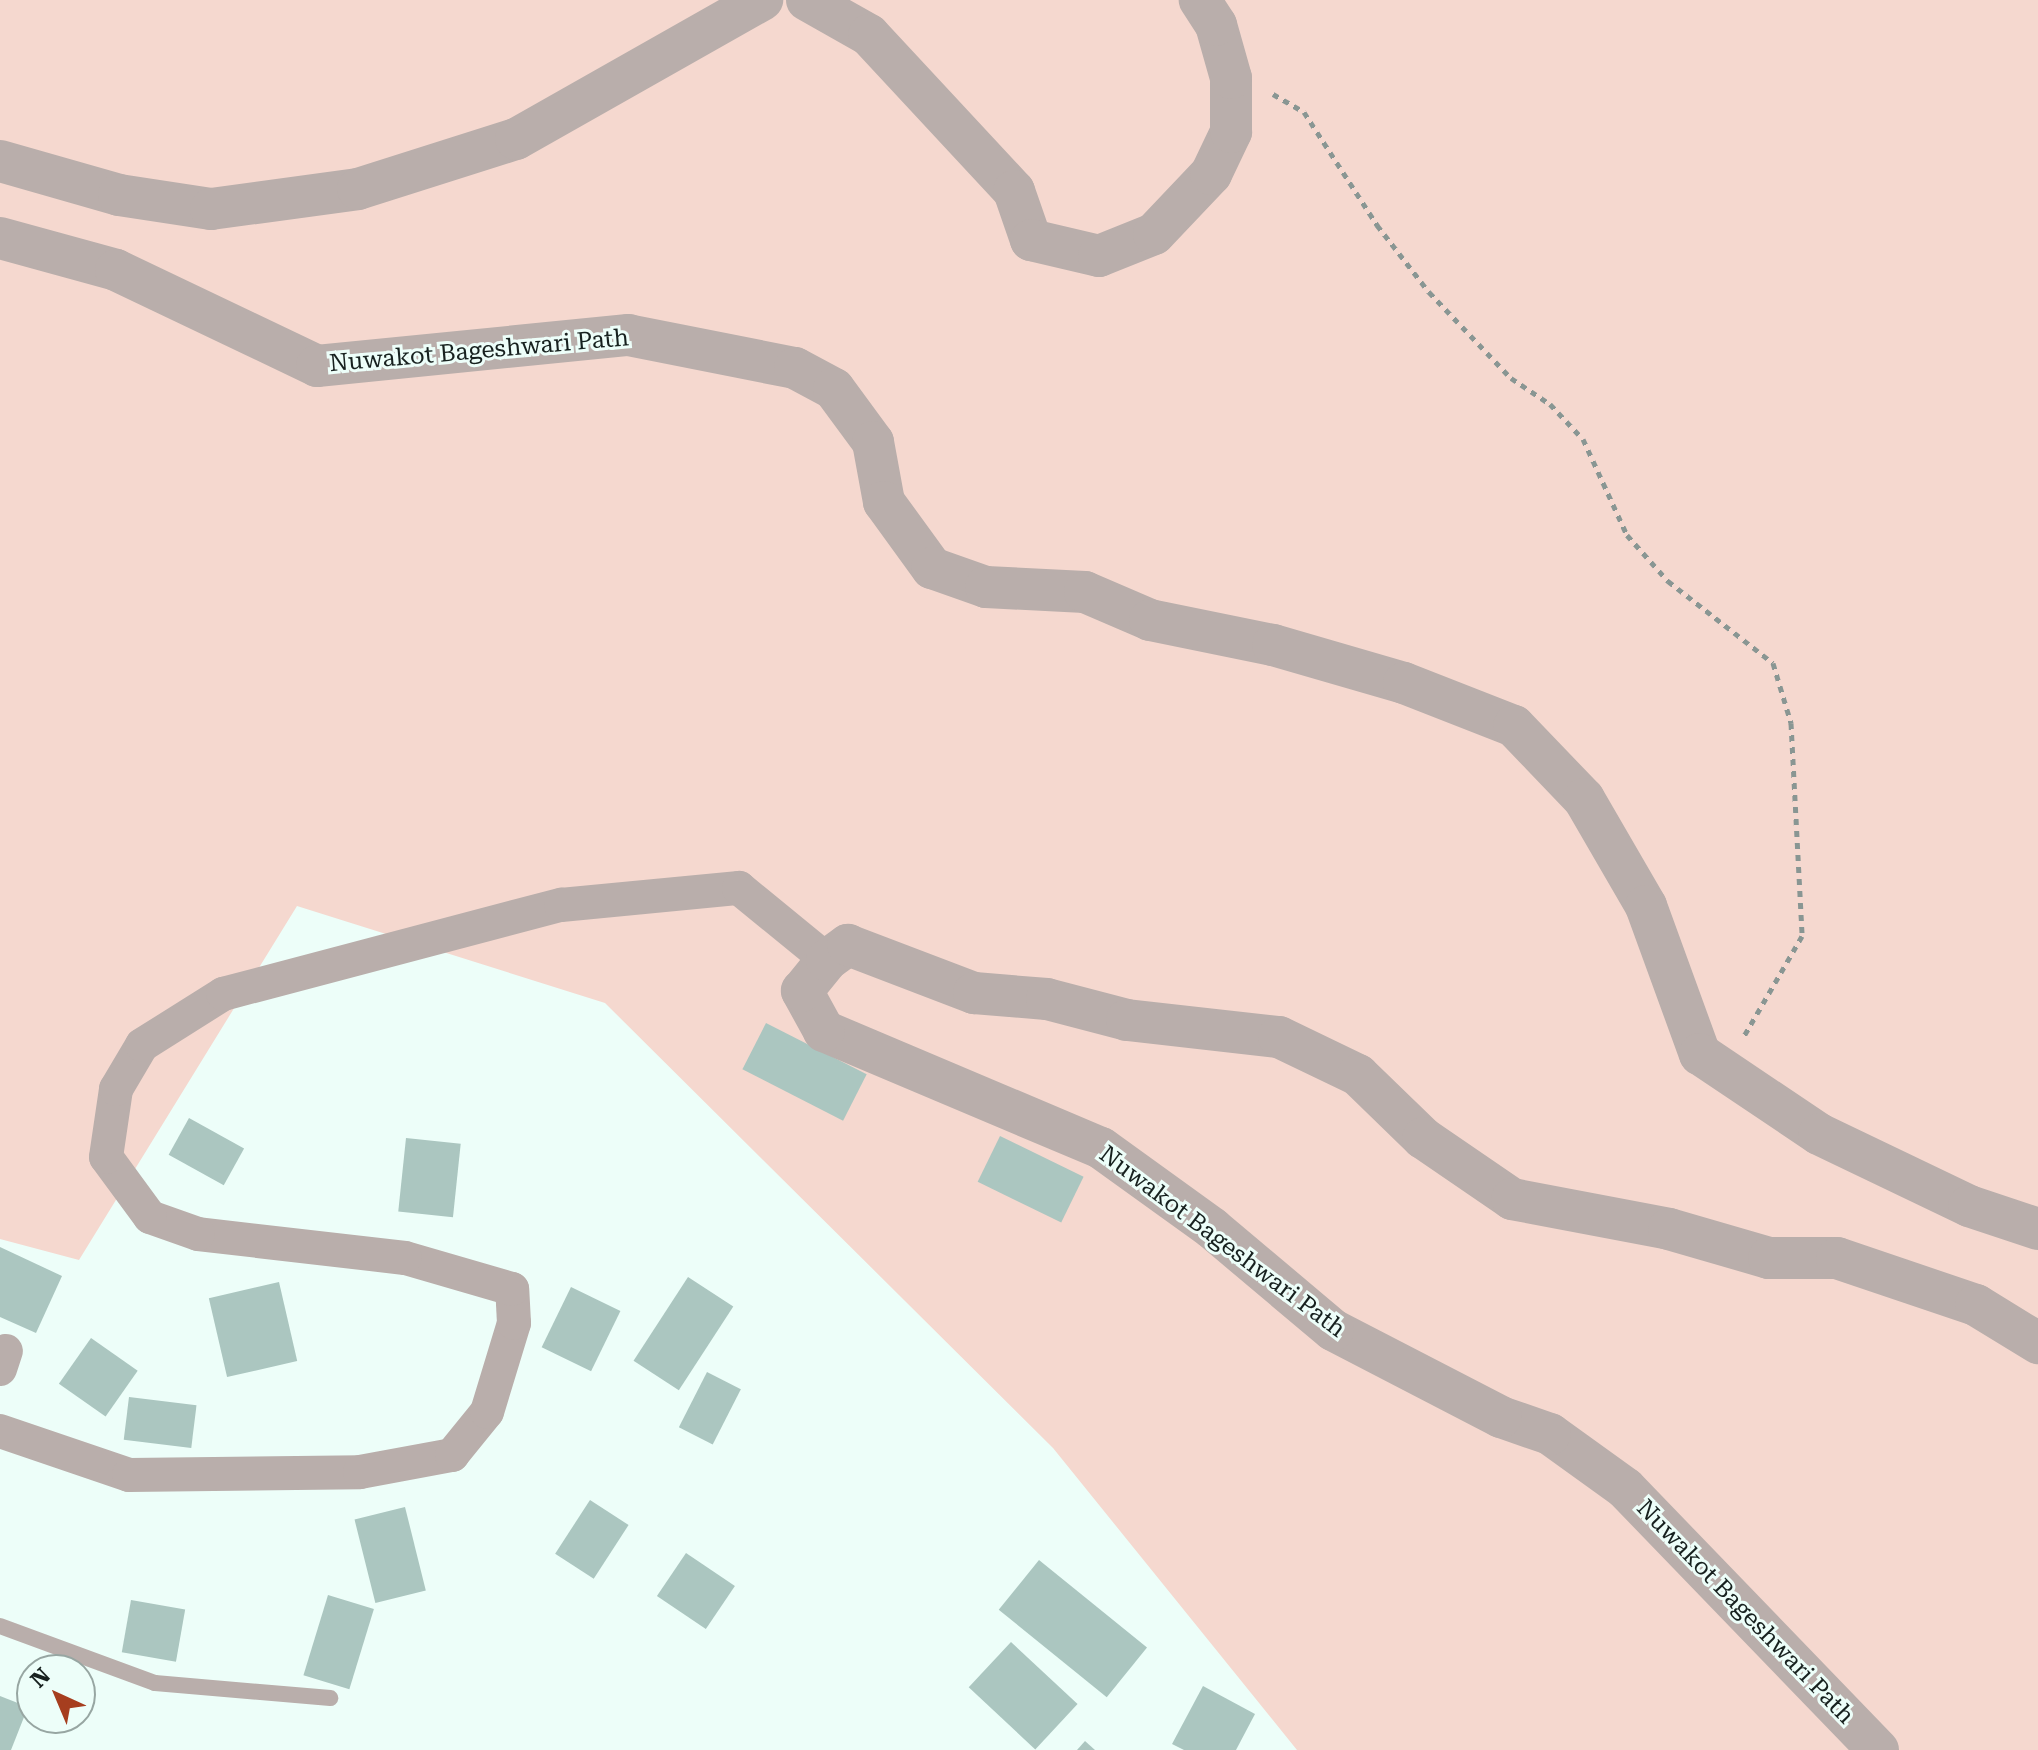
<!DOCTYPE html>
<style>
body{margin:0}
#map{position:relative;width:2038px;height:1750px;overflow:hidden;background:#edfef9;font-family:"Roboto Serif",serif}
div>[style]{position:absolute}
.green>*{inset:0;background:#f5d8cf}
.building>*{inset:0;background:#abc6c0;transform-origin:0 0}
.path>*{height:5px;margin-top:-2.5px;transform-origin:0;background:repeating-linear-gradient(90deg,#899693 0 6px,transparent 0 12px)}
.service>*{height:16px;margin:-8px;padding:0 8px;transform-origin:8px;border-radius:8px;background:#b9aeab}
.minor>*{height:34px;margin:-17px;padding:0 17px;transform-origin:17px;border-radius:17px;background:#b9aeab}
.tertiary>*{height:42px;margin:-21px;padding:0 21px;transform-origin:21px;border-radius:21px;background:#b9aeab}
span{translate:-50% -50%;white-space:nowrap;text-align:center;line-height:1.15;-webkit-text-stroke:6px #edfef9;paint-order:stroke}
.street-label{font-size:24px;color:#17211f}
.north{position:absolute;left:16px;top:1654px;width:80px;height:80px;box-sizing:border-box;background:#edfef9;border:2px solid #97a6a2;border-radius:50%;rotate:316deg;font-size:22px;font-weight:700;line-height:32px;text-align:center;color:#17211f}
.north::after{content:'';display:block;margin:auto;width:28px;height:36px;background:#a63e1f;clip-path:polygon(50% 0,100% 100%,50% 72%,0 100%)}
</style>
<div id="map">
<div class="green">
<i style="clip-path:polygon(0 0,2038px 0,2038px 1750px,1297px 1750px,1053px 1448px,605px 1003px,297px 906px,79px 1260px,0 1239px)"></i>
</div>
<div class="building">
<i style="left:766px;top:1023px;width:113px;height:52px;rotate:27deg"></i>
<i style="left:189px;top:1118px;width:63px;height:42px;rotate:29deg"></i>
<i style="left:1000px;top:1136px;width:93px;height:51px;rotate:26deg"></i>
<i style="left:406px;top:1138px;width:55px;height:74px;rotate:6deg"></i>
<i style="clip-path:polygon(0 1247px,62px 1276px,36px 1333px,0 1317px)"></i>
<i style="left:688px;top:1277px;width:54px;height:100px;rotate:33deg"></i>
<i style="left:279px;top:1282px;width:81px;height:72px;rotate:77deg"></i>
<i style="left:571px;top:1287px;width:55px;height:67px;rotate:26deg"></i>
<i style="left:91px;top:1338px;width:57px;height:56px;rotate:35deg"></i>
<i style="left:707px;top:1372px;width:38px;height:62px;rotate:27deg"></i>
<i style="left:129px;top:1397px;width:68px;height:43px;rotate:7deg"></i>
<i style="left:590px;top:1500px;width:46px;height:64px;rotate:33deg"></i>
<i style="left:405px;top:1507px;width:86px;height:52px;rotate:76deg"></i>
<i style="left:686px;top:1553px;width:59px;height:52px;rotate:34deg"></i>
<i style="left:1039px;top:1560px;width:139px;height:64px;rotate:39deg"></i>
<i style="left:328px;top:1595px;width:48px;height:84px;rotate:17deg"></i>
<i style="left:131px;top:1600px;width:55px;height:53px;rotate:10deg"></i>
<i style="left:1011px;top:1642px;width:91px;height:62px;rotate:43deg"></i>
<i style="clip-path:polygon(1203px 1686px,1255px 1714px,1236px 1750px,1184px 1750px,1172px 1744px)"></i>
<i style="clip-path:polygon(0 1696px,28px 1707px,11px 1750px,0 1750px)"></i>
<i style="clip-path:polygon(1085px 1741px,1095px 1750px,1077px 1750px)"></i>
</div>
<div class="path">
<i style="left:1273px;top:94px;width:36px;rotate:30deg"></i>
<i style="left:1304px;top:112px;width:135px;rotate:57.1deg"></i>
<i style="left:1377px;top:225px;width:85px;rotate:52.2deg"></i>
<i style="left:1429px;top:292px;width:119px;rotate:46.4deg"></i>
<i style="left:1511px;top:378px;width:47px;rotate:33.7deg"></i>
<i style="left:1550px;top:404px;width:48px;rotate:46.7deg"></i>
<i style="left:1583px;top:439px;width:106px;rotate:65.4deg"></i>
<i style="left:1627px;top:535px;width:62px;rotate:48.3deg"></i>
<i style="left:1668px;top:581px;width:133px;rotate:38deg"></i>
<i style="left:1773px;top:663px;width:63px;rotate:73.3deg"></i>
<i style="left:1791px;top:723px;width:213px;rotate:87deg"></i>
<i style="left:1802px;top:936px;width:116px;rotate:120.1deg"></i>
</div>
<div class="service">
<i style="left:0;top:1626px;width:165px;rotate:20.2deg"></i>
<i style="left:155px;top:1683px;width:176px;rotate:4.9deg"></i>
</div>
<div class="minor">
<i style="left:0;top:1369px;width:19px;rotate:-72deg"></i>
<i style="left:0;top:1431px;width:136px;rotate:18.8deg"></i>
<i style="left:129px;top:1475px;width:231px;rotate:-0.7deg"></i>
<i style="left:360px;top:1472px;width:94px;rotate:-10.5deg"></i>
<i style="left:452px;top:1455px;width:55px;rotate:-50.9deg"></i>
<i style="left:487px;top:1412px;width:93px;rotate:-73.1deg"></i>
<i style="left:514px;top:1323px;width:34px;rotate:-93deg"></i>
<i style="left:512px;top:1289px;width:111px;rotate:-163.8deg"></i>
<i style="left:405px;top:1258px;width:208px;rotate:-173.4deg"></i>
<i style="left:198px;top:1234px;width:51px;rotate:-160.5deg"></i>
<i style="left:150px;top:1217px;width:74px;rotate:-126.3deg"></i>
<i style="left:106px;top:1157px;width:69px;rotate:-81.6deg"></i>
<i style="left:116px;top:1089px;width:51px;rotate:-59.4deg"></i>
<i style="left:142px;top:1045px;width:96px;rotate:-32.2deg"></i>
<i style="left:223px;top:994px;width:350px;rotate:-14.8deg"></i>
<i style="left:561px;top:905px;width:179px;rotate:-5.5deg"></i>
<i style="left:739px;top:888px;width:114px;rotate:39.3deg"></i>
</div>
<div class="tertiary">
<i style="left:807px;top:0;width:71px;rotate:29.4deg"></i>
<i style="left:869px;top:35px;width:213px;rotate:47.1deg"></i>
<i style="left:1014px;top:191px;width:52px;rotate:70.9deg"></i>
<i style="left:1031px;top:240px;width:70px;rotate:13.2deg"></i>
<i style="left:1099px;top:256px;width:59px;rotate:-21.8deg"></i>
<i style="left:1154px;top:234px;width:83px;rotate:-46.5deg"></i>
<i style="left:1211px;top:174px;width:47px;rotate:-64.5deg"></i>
<i style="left:1231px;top:132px;width:54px;rotate:-90deg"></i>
<i style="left:1231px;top:78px;width:55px;rotate:-105.8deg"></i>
<i style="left:1216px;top:25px;width:30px;rotate:-123deg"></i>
<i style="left:0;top:161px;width:124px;rotate:15.9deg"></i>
<i style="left:119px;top:195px;width:93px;rotate:8.7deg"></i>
<i style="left:211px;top:209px;width:148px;rotate:-7.7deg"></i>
<i style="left:358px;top:189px;width:166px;rotate:-17.6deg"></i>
<i style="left:516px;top:139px;width:283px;rotate:-29.5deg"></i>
<i style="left:0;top:238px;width:120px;rotate:15.4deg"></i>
<i style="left:116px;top:270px;width:223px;rotate:25.5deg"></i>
<i style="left:317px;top:366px;width:313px;rotate:-5.7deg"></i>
<i style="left:628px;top:335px;width:170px;rotate:11.2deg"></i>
<i style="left:795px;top:368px;width:44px;rotate:28.3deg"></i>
<i style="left:834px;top:389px;width:66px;rotate:53.7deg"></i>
<i style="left:873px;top:442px;width:61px;rotate:79.6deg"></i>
<i style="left:884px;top:502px;width:82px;rotate:54deg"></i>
<i style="left:932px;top:568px;width:57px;rotate:19.4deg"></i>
<i style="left:986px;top:587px;width:99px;rotate:2.9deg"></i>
<i style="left:1085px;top:592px;width:71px;rotate:23.3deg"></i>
<i style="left:1150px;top:620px;width:126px;rotate:11.5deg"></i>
<i style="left:1273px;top:645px;width:136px;rotate:16.2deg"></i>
<i style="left:1404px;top:683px;width:118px;rotate:21.4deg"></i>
<i style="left:1514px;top:726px;width:101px;rotate:46.2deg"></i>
<i style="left:1584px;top:799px;width:124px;rotate:59.9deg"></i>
<i style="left:1646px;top:906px;width:158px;rotate:70deg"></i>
<i style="left:1700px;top:1054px;width:143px;rotate:33.9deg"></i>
<i style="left:1819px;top:1134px;width:166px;rotate:25.6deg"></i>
<i style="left:1969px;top:1206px;width:73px;rotate:18.4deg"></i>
<i style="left:1878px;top:1750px;width:364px;rotate:-134deg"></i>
<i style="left:1625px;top:1488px;width:92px;rotate:-144.2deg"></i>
<i style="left:1550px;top:1434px;width:52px;rotate:-160.9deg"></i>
<i style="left:1501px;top:1417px;width:189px;rotate:-152.6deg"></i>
<i style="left:1333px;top:1330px;width:158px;rotate:-139.9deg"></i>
<i style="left:1212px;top:1228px;width:137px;rotate:-144.2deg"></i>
<i style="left:1101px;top:1148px;width:301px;rotate:-157.1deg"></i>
<i style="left:824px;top:1031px;width:46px;rotate:-118.8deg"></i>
<i style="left:802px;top:991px;width:40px;rotate:-51deg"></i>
<i style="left:827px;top:960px;width:26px;rotate:-36deg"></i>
<i style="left:848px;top:945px;width:135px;rotate:20.9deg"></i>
<i style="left:974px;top:993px;width:73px;rotate:4.7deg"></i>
<i style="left:1047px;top:999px;width:83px;rotate:14.7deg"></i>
<i style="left:1127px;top:1020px;width:153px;rotate:6.4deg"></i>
<i style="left:1279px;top:1037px;width:88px;rotate:25.7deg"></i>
<i style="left:1358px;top:1075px;width:91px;rotate:44.1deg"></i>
<i style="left:1423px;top:1138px;width:108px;rotate:34.4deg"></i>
<i style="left:1512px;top:1199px;width:160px;rotate:10.8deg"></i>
<i style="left:1669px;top:1229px;width:104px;rotate:16.2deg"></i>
<i style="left:1769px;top:1258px;width:68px"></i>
<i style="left:1837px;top:1258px;width:147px;rotate:18.7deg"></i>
<i style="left:1976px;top:1305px;width:73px;rotate:31.5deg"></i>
</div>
<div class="street-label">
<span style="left:479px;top:351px;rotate:-5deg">Nuwakot Bageshwari Path</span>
<span style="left:1222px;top:1242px;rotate:37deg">Nuwakot Bageshwari Path</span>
<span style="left:1745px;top:1612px;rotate:46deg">Nuwakot Bageshwari Path</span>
</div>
<div class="north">N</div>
</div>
